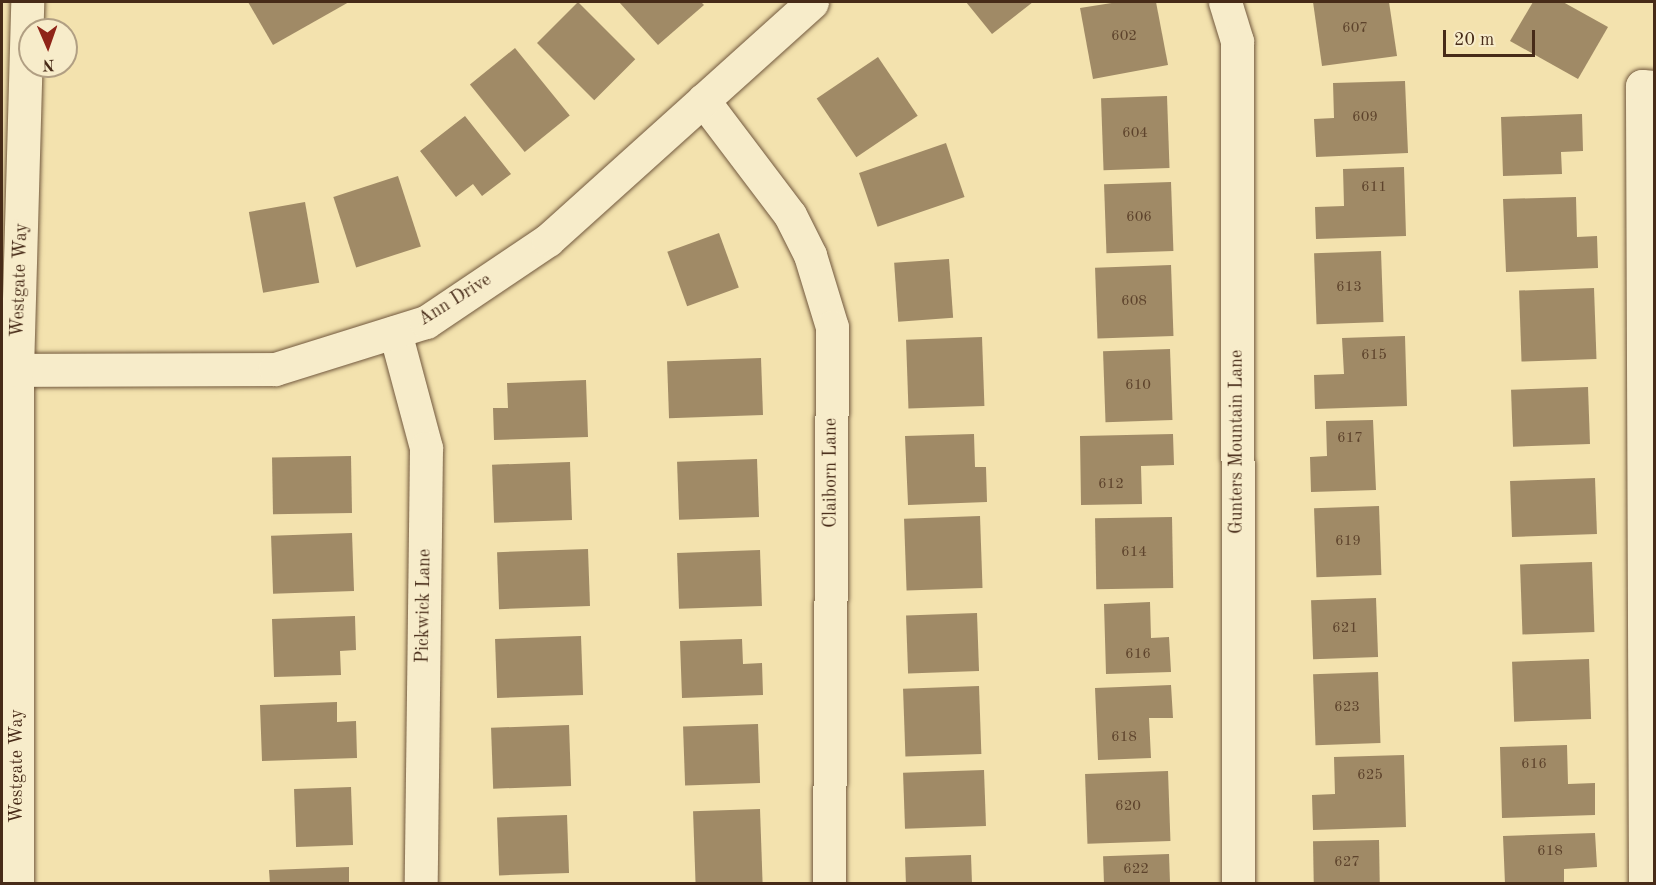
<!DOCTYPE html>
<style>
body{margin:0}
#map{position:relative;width:1656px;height:885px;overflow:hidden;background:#f3e2ae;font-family:"Old Standard TT",serif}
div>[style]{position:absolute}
.building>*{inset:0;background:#a08a66;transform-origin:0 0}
.roads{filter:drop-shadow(0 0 2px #72593e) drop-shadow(0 0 2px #72593e)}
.street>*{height:33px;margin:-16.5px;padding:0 16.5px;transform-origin:16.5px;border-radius:16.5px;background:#f7ecca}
.secondary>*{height:33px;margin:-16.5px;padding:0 16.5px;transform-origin:16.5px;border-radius:16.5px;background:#f7ecca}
span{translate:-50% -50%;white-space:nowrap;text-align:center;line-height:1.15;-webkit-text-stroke:6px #f7ecca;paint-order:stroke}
.number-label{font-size:15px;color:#5d432c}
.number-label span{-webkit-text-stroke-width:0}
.street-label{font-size:18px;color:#472b18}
.frame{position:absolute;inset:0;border:3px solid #472b18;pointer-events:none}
.north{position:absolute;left:18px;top:18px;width:60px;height:60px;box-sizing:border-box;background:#f7ecca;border:2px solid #b19f83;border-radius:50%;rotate:178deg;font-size:16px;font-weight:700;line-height:24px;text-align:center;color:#472b18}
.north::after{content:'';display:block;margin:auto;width:21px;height:27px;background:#8f2418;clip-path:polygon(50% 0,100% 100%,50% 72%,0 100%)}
.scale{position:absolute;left:1443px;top:30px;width:92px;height:27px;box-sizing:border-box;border:3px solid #472b18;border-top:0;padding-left:8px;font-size:18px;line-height:21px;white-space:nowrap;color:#472b18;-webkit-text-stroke:4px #f7ecca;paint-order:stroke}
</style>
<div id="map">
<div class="building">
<i style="clip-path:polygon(248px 2px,349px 2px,273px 45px)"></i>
<i style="left:578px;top:2px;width:81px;height:58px;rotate:45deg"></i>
<i style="clip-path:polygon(619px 2px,701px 2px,704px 5px,658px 45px)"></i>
<i style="clip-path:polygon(966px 2px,1033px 2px,992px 34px)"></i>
<i style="clip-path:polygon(1118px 2px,1156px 2px,1168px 65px,1093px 79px,1080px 8px)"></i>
<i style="clip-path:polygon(1313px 2px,1389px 2px,1397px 56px,1322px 66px)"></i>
<i style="clip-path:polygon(1533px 2px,1563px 2px,1608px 27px,1578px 79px,1510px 41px)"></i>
<i style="left:515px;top:48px;width:87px;height:58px;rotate:51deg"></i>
<i style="left:878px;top:57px;width:71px;height:74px;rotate:56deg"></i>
<i style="clip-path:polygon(1405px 81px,1408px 153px,1316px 157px,1314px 119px,1334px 118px,1333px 83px)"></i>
<i style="left:1167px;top:96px;width:72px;height:66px;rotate:88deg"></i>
<i style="clip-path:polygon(1582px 114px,1583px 151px,1561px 152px,1562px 174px,1503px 176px,1501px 117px)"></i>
<i style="clip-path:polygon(465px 116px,511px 174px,482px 196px,473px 184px,456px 197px,420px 151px)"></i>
<i style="left:946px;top:143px;width:57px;height:92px;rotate:71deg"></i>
<i style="clip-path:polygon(1404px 167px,1406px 236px,1316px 239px,1315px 207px,1344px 206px,1343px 169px)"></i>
<i style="left:398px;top:176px;width:74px;height:68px;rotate:72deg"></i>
<i style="left:1171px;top:182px;width:69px;height:67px;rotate:88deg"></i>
<i style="clip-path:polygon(1576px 197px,1577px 237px,1597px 236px,1598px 268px,1506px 272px,1503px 199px)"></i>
<i style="left:305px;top:202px;width:82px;height:57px;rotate:80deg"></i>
<i style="left:719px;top:233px;width:58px;height:55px;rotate:70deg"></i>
<i style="left:1381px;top:251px;width:71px;height:67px;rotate:88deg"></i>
<i style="left:949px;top:259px;width:59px;height:55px;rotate:86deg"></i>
<i style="left:1171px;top:265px;width:71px;height:76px;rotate:88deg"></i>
<i style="left:1594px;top:288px;width:71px;height:75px;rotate:88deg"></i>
<i style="clip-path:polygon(1405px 336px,1407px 406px,1315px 409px,1314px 375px,1344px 374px,1342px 338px)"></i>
<i style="left:982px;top:337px;width:69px;height:76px;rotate:88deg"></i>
<i style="left:1170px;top:349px;width:71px;height:67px;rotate:88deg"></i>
<i style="left:761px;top:358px;width:57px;height:94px;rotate:88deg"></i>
<i style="clip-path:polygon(586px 380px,588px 437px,494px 440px,493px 408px,508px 408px,507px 383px)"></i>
<i style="left:1588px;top:387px;width:57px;height:77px;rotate:88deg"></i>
<i style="clip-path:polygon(1373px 420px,1376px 490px,1311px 492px,1310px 457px,1327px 456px,1326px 421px)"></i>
<i style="clip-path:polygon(974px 434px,975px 467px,986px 467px,987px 502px,908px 505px,905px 436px)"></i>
<i style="clip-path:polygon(1173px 434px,1174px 465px,1141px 466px,1142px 504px,1081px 505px,1080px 436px)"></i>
<i style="left:351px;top:456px;width:57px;height:79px;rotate:89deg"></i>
<i style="left:757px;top:459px;width:58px;height:80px;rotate:88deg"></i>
<i style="left:570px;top:462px;width:58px;height:78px;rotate:88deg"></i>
<i style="left:1595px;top:478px;width:56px;height:85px;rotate:88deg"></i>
<i style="left:1379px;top:506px;width:69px;height:65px;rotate:88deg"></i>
<i style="left:980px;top:516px;width:72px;height:76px;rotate:88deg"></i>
<i style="left:1172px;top:517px;width:71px;height:77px;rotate:89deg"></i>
<i style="left:352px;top:533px;width:58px;height:81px;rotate:88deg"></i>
<i style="left:588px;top:549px;width:57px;height:91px;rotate:88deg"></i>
<i style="left:760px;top:550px;width:56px;height:83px;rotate:88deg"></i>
<i style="left:1592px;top:562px;width:70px;height:72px;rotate:88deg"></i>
<i style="left:1376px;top:598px;width:59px;height:65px;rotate:88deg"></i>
<i style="clip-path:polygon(1150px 602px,1151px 638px,1169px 637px,1171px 672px,1106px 674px,1104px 604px)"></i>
<i style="left:977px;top:613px;width:58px;height:71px;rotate:88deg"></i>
<i style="clip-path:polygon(355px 616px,356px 650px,340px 651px,341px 675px,274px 677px,272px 619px)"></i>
<i style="left:581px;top:636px;width:59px;height:86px;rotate:88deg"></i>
<i style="clip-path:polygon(742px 639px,743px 664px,762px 663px,763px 695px,682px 698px,680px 641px)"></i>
<i style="left:1589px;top:659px;width:60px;height:77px;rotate:88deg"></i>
<i style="left:1378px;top:672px;width:71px;height:65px;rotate:88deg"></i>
<i style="clip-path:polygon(1171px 685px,1173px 718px,1149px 718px,1151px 758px,1098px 760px,1095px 688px)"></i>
<i style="left:979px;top:686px;width:68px;height:76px;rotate:88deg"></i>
<i style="clip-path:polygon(337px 702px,337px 722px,356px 721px,357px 758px,262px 761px,260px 705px)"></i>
<i style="left:758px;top:724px;width:59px;height:75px;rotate:88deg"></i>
<i style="left:569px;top:725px;width:61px;height:78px;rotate:88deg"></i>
<i style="clip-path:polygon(1567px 745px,1568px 784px,1595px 783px,1595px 815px,1502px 818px,1500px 747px)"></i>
<i style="clip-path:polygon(1404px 755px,1406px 827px,1313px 830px,1312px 795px,1335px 794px,1334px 757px)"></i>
<i style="left:984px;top:770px;width:56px;height:81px;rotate:88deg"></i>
<i style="left:1168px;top:771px;width:70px;height:83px;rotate:88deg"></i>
<i style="left:351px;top:787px;width:58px;height:57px;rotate:88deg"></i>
<i style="left:760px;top:809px;width:73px;height:67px;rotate:88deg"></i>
<i style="left:567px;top:815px;width:58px;height:70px;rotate:88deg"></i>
<i style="clip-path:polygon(1595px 833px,1597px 867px,1564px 869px,1564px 884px,1505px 884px,1503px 836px)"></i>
<i style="left:1379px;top:840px;width:44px;height:66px;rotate:89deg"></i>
<i style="left:1169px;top:854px;width:30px;height:66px;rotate:88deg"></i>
<i style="left:971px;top:855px;width:29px;height:66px;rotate:88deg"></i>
<i style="clip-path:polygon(349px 867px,349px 884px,270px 884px,269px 870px)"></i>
</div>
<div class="roads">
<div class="street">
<i style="left:1225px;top:2px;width:41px;rotate:72.9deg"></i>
<i style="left:1237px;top:41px;width:843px;rotate:89.93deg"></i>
<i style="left:703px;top:100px;width:144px;rotate:52.9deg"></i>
<i style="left:790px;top:215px;width:45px;rotate:63.4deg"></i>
<i style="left:810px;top:255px;width:75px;rotate:73deg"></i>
<i style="left:832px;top:327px;width:557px;rotate:90.31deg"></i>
<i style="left:395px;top:332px;width:120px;rotate:75deg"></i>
<i style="left:426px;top:448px;width:436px;rotate:90.7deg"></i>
<i style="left:2px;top:370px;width:273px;rotate:-0.2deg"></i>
<i style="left:275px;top:369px;width:158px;rotate:-17.3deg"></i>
<i style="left:426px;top:322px;width:147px;rotate:-33.9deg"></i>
<i style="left:548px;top:240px;width:355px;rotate:-42deg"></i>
<i style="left:1645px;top:884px;width:798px;rotate:-90.22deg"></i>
<i style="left:1642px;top:86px;width:12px;rotate:5deg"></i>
</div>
<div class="secondary">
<i style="left:17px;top:884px;width:514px;rotate:-90deg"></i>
<i style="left:17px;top:370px;width:368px;rotate:-88.4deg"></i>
</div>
</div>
<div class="number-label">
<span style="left:1355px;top:29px">607</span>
<span style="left:1124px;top:37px">602</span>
<span style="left:1365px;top:118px">609</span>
<span style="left:1135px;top:134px">604</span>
<span style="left:1374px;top:188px">611</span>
<span style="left:1139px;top:218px">606</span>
<span style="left:1349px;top:288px">613</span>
<span style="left:1134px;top:302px">608</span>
<span style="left:1374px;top:356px">615</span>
<span style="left:1138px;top:386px">610</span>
<span style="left:1350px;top:439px">617</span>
<span style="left:1111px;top:485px">612</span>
<span style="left:1348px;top:542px">619</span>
<span style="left:1134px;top:553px">614</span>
<span style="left:1345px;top:629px">621</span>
<span style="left:1138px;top:655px">616</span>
<span style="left:1347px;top:708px">623</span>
<span style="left:1124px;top:738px">618</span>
<span style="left:1534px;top:765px">616</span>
<span style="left:1370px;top:776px">625</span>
<span style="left:1128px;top:807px">620</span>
<span style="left:1550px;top:852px">618</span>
<span style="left:1347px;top:863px">627</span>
<span style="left:1136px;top:870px">622</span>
</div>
<div class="street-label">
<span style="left:20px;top:280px;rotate:-88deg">Westgate Way</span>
<span style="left:455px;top:300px;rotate:-32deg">Ann Drive</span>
<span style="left:1237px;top:442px;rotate:-90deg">Gunters Mountain Lane</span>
<span style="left:831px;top:473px;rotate:-90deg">Claiborn Lane</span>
<span style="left:424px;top:606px;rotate:-89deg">Pickwick Lane</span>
<span style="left:17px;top:766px;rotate:-90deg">Westgate Way</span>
</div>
<div class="frame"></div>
<div class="north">N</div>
<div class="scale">20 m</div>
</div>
